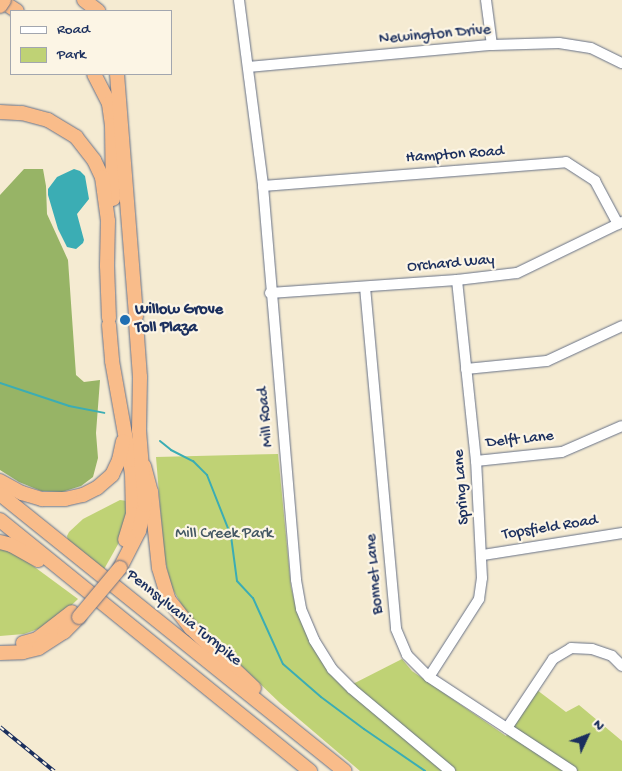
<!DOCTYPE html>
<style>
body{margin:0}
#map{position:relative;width:622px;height:771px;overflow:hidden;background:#f5ebd2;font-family:"Gochi Hand",sans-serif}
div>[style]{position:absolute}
.green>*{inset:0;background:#bfd275}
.forest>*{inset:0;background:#97b466}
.water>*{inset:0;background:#3badb4}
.stream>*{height:2px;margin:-1px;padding:0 1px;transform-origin:1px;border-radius:1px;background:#3badb4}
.roads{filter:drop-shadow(0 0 1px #677187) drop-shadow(0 0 1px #677187)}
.minor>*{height:10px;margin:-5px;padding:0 5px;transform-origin:5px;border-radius:5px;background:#fff}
.highway>*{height:14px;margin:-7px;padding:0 7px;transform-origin:7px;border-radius:7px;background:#f9bc8a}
.rail>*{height:4px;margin-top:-2px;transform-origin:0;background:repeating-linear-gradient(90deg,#fcf5e5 0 5.5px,#1b2f5e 0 11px);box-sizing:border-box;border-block:1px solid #1b2f5e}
.bridges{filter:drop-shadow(0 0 1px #677187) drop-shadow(0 0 1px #677187)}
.highway-bridge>*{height:14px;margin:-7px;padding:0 7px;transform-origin:7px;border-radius:7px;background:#f9bc8a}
.dots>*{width:14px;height:14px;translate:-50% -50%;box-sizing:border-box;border:2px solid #fcf5e5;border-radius:50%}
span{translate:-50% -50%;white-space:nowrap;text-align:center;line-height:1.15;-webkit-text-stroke:4.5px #fcf5e5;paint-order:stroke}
.street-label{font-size:16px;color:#1b2f5e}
.poi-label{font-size:16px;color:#1b2f5e;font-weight:700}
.left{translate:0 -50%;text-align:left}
.park-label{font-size:16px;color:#445864}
.legend{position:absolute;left:10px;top:10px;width:162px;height:65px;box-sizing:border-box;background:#fcf5e5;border:1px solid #a2a6af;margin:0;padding:6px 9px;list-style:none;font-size:15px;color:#1b2f5e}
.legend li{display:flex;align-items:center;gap:10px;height:25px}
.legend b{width:25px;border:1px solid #a2a6af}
.north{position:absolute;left:562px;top:711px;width:50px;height:50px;-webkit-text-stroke:4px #fcf5e5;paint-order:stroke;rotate:47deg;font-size:14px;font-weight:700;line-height:20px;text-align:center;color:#1b2f5e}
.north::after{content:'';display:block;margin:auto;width:18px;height:22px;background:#1b2f5e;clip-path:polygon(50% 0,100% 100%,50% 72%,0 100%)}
</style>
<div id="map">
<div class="green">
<i style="clip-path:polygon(278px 454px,291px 587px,297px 611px,345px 688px,402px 659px,412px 671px,506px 736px,537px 690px,566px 712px,579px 705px,622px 741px,622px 771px,360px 771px,280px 703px,202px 628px,184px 609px,171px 586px,164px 555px,156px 457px)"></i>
<i style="clip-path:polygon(120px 500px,127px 501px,126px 530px,103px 571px,68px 541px,67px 536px,69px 532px,83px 519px)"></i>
<i style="clip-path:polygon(0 548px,21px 557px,78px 599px,57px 619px,41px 628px,24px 634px,0 636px)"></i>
</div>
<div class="forest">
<i style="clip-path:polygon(24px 169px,43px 169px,46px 186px,47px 214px,68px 260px,76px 375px,84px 382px,100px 380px,96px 433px,98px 458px,93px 477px,81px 486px,62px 492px,41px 491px,19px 482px,0 470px,0 195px)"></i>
</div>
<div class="water">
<i style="clip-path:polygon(74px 169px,80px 171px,85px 176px,89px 199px,77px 214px,84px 240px,83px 243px,76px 249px,67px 247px,58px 229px,48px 195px,48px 189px,57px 177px)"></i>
</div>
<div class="stream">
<i style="left:0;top:383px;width:73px;rotate:18.4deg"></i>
<i style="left:69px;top:406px;width:36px;rotate:11deg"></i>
<i style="left:160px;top:441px;width:14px;rotate:39deg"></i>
<i style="left:171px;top:450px;width:25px;rotate:27deg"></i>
<i style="left:193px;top:461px;width:20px;rotate:45deg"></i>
<i style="left:207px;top:475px;width:66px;rotate:68.5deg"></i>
<i style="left:231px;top:536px;width:45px;rotate:82.4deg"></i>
<i style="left:237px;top:581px;width:23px;rotate:47deg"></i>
<i style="left:253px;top:598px;width:72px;rotate:65.6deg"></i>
<i style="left:283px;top:664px;width:50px;rotate:41deg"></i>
<i style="left:321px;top:697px;width:54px;rotate:36.7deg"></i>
<i style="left:364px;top:729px;width:74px;rotate:34.5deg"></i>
</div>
<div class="roads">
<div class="minor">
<i style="left:239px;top:0;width:188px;rotate:82.6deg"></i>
<i style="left:263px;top:186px;width:395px;rotate:85.2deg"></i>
<i style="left:296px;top:580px;width:29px;rotate:80deg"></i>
<i style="left:301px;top:609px;width:34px;rotate:67deg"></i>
<i style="left:314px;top:640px;width:34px;rotate:58deg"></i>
<i style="left:332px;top:669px;width:28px;rotate:45deg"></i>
<i style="left:352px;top:689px;width:128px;rotate:39.9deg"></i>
<i style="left:486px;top:0;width:45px;rotate:82.4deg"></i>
<i style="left:248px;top:67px;width:245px;rotate:-5.2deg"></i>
<i style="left:492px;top:45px;width:67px;rotate:-1.7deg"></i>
<i style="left:559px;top:43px;width:32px;rotate:9deg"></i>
<i style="left:591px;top:48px;width:34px;rotate:26deg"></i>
<i style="left:263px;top:186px;width:304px;rotate:-4.5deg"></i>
<i style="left:566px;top:162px;width:35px;rotate:33deg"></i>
<i style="left:595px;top:181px;width:49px;rotate:61.9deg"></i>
<i style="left:365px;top:287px;width:343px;rotate:84.8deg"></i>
<i style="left:396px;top:629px;width:28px;rotate:67deg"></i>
<i style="left:407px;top:655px;width:31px;rotate:45deg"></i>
<i style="left:429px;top:677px;width:171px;rotate:33.3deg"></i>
<i style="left:270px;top:293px;width:187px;rotate:-4deg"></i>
<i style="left:457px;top:280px;width:60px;rotate:-6.7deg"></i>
<i style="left:517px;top:273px;width:117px;rotate:-25.9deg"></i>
<i style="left:466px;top:369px;width:81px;rotate:-5.6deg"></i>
<i style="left:547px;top:361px;width:83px;rotate:-25deg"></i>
<i style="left:476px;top:461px;width:86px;rotate:-6deg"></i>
<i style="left:562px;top:452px;width:65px;rotate:-23.4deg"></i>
<i style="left:483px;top:555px;width:141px;rotate:-9deg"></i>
<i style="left:429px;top:677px;width:93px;rotate:-57.3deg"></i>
<i style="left:479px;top:599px;width:21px;rotate:-82deg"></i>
<i style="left:482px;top:578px;width:117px;rotate:-92.9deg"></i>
<i style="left:476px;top:461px;width:182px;rotate:-96deg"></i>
<i style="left:507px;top:728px;width:83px;rotate:-56.3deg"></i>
<i style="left:553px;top:659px;width:21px;rotate:-31deg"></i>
<i style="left:571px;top:648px;width:21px;rotate:3deg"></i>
<i style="left:592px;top:649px;width:21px;rotate:19deg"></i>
<i style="left:612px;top:656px;width:14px;rotate:45deg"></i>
</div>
<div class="highway">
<i style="left:0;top:0;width:20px;rotate:33deg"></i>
<i style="left:84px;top:0;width:18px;rotate:38deg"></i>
<i style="left:94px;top:74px;width:34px;rotate:63deg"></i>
<i style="left:109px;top:104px;width:21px;rotate:82deg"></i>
<i style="left:112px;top:125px;width:74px;rotate:89.2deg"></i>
<i style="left:117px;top:74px;width:243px;rotate:85.5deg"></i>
<i style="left:0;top:112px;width:22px;rotate:3deg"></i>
<i style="left:22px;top:113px;width:27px;rotate:15deg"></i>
<i style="left:48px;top:120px;width:33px;rotate:31deg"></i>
<i style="left:76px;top:137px;width:29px;rotate:52deg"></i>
<i style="left:94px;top:160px;width:19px;rotate:65deg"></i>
<i style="left:102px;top:177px;width:44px;rotate:82.2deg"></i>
<i style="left:108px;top:221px;width:45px;rotate:91.3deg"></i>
<i style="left:107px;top:266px;width:52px;rotate:87.8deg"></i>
<i style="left:109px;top:325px;width:36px;rotate:85deg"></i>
<i style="left:112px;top:361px;width:114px;rotate:79.9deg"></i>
<i style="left:132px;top:473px;width:41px;rotate:88.6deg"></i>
<i style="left:133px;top:514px;width:27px;rotate:107deg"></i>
<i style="left:144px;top:466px;width:27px;rotate:75deg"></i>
<i style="left:151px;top:492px;width:76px;rotate:84deg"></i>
<i style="left:159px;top:568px;width:34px;rotate:73deg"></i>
<i style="left:169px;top:600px;width:36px;rotate:52deg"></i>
<i style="left:191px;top:628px;width:87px;rotate:43.6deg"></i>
<i style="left:0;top:481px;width:25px;rotate:29deg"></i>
<i style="left:22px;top:493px;width:21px;rotate:17deg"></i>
<i style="left:42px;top:499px;width:23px"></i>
<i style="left:65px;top:499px;width:18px;rotate:-13deg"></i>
<i style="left:83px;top:495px;width:16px;rotate:-27deg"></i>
<i style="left:97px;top:488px;width:20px;rotate:-41deg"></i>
<i style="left:112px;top:475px;width:17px;rotate:-65deg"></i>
<i style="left:119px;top:460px;width:19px;rotate:-78deg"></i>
<i style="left:0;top:494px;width:442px;rotate:38.8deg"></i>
<i style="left:0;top:520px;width:399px;rotate:39deg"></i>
<i style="left:0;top:542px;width:11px;rotate:15deg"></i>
<i style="left:11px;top:545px;width:31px;rotate:29deg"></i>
<i style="left:120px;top:568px;width:42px;rotate:-62.8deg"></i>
<i style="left:139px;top:531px;width:27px;rotate:-77deg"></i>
<i style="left:145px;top:505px;width:75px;rotate:-94.6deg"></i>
<i style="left:139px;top:430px;width:53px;rotate:-88.9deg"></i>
<i style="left:140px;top:377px;width:54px;rotate:-94.2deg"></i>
<i style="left:23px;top:643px;width:15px;rotate:-16deg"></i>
<i style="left:37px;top:639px;width:44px;rotate:-37.6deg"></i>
<i style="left:0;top:653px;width:23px;rotate:-2deg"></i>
<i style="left:23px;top:652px;width:16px;rotate:-14deg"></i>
<i style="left:39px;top:648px;width:30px;rotate:-33deg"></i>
<i style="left:64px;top:632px;width:21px;rotate:-45deg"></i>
</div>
</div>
<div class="rail">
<i style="left:0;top:727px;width:70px;rotate:39.2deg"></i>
</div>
<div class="bridges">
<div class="highway-bridge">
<i style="left:0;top:6px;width:7px;rotate:-56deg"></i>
<i style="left:79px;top:617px;width:64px;rotate:-50.1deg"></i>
</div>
</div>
<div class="dots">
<i style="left:125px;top:320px;background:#1f6fb2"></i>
</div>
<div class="street-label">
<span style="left:435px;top:36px;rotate:-5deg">Newington Drive</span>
<span style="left:455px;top:156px;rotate:-4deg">Hampton Road</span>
<span style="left:451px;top:265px;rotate:-5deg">Orchard Way</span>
<span style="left:267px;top:417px;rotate:-95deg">Mill Road</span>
<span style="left:520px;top:441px;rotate:-6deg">Delft Lane</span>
<span style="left:463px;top:487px;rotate:-94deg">Spring Lane</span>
<span style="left:550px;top:529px;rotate:-9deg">Topsfield Road</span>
<span style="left:376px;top:574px;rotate:-95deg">Bonnet Lane</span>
<span style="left:183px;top:619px;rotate:39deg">Pennsylvania Turnpike</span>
</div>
<div class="poi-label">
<span class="left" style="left:135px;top:320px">Willow Grove<br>Toll Plaza</span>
</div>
<div class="park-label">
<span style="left:224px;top:535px">Mill Creek Park</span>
</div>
<ul class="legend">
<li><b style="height:6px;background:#fff"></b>Road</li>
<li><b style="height:14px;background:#bfd275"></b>Park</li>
</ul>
<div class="north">N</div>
</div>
